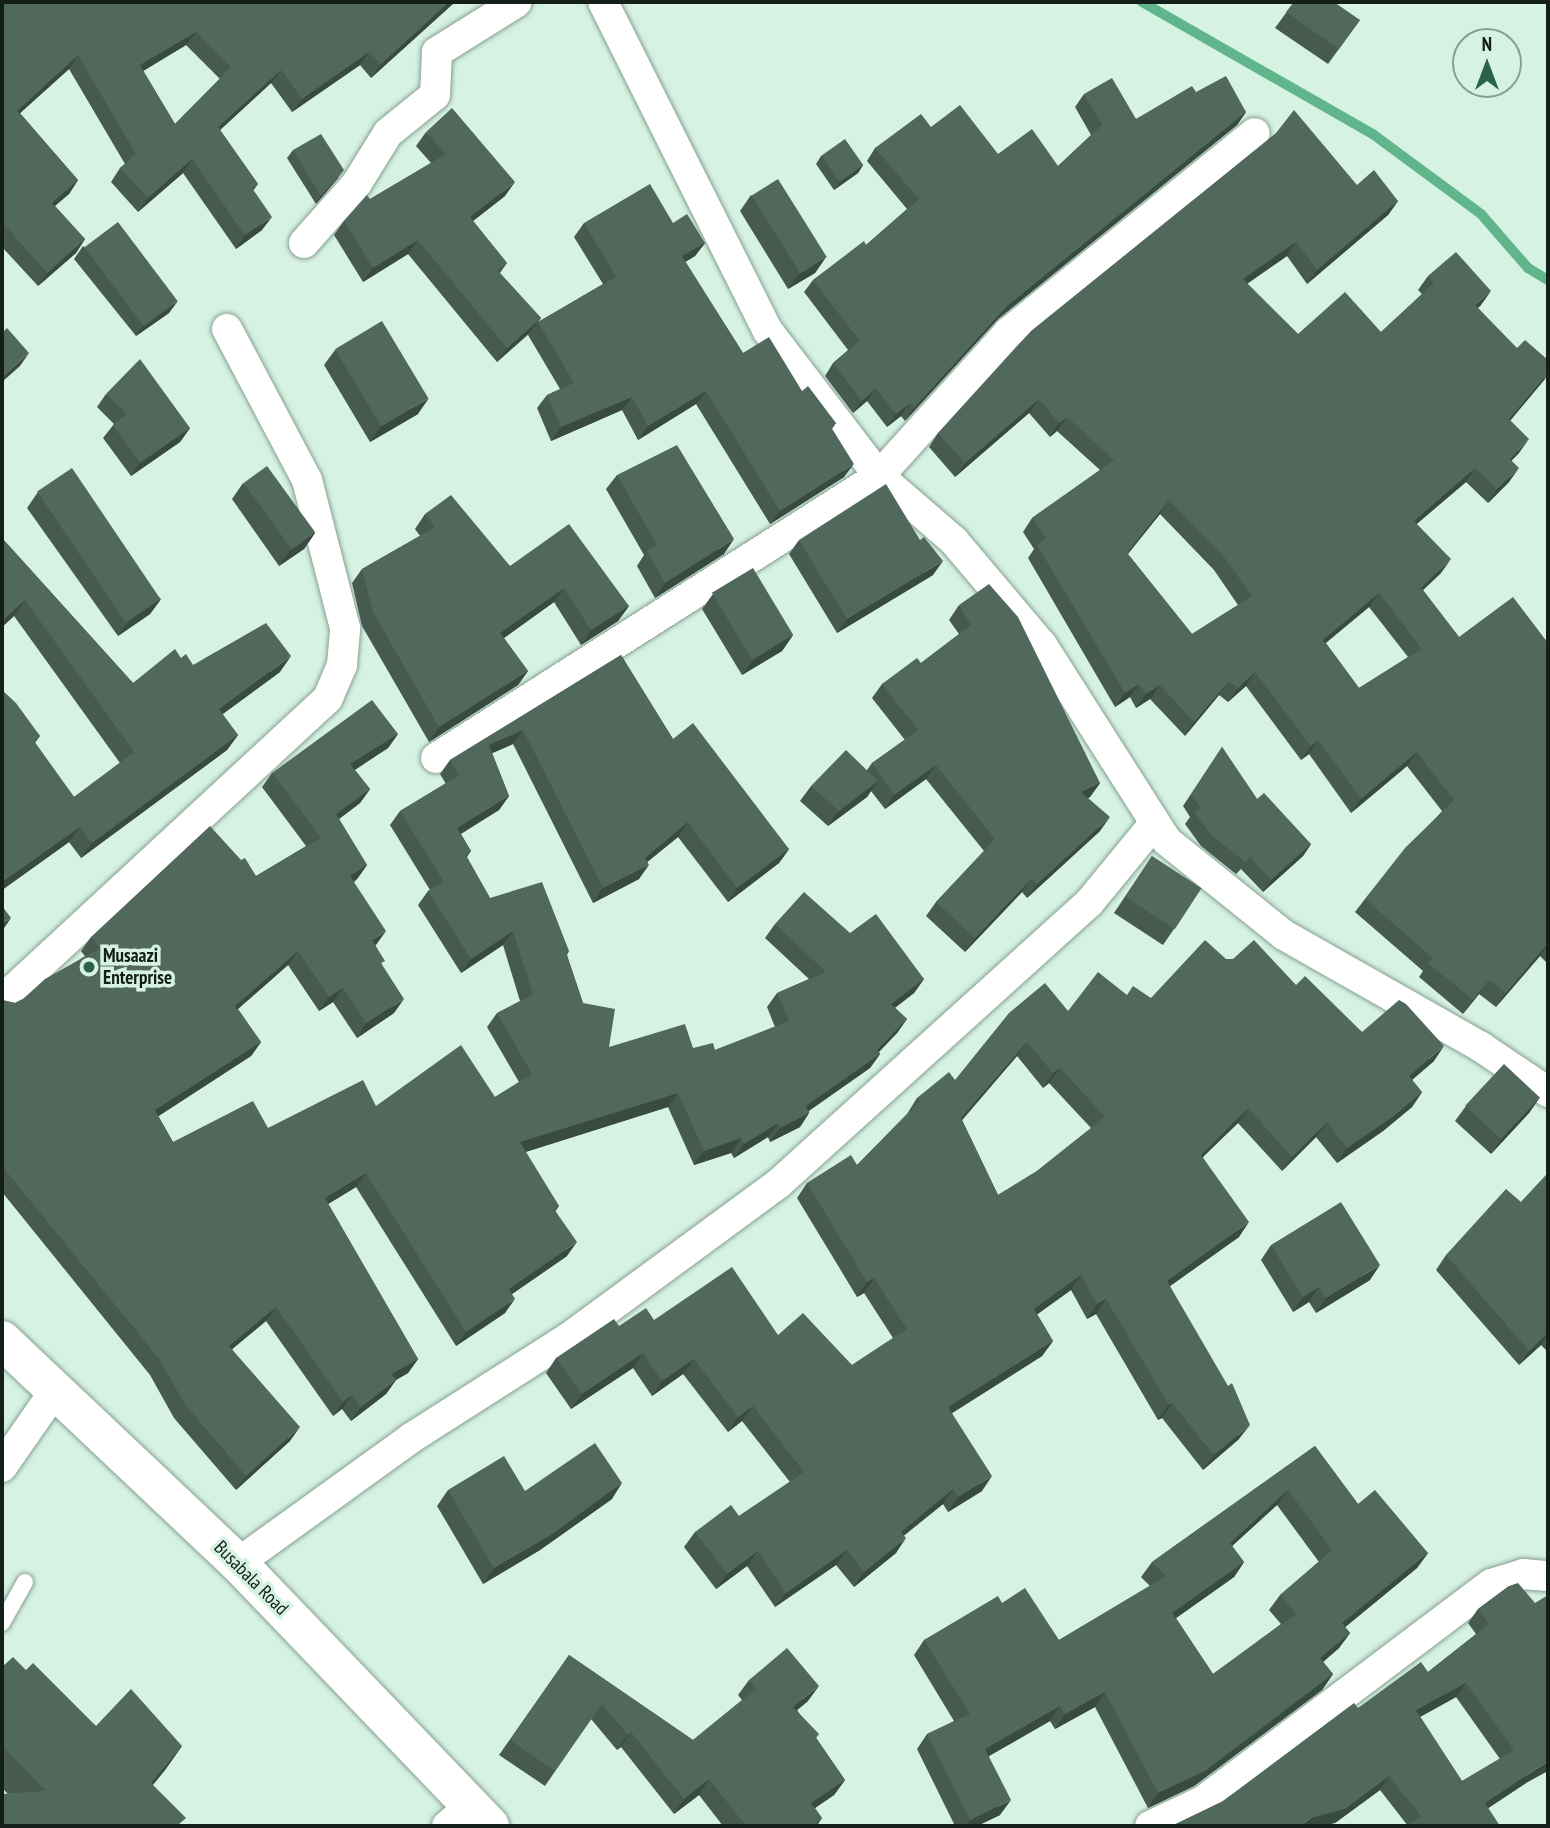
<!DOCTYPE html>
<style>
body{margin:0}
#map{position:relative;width:1550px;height:1828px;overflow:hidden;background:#d6f2e2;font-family:"PT Sans Narrow",sans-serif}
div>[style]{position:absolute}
.stream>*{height:10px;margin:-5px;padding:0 5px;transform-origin:5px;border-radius:5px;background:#60b58b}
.roads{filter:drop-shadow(0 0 2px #86a091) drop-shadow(0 0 2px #86a091)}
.lane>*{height:16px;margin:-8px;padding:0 8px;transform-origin:8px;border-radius:8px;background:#fff}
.street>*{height:30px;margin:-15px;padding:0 15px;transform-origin:15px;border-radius:15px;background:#fff}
.secondary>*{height:38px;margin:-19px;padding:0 19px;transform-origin:19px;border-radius:19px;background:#fff}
.wall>*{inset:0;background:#465a4f}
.shaded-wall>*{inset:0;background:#394a40}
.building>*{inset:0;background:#51695c;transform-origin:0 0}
.dots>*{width:19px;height:19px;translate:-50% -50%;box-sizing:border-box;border:4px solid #d6f2e2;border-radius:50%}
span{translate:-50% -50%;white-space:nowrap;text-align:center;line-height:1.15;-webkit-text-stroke:7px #d6f2e2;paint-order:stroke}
.poi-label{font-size:19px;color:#151f19;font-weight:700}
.left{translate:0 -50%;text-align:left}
.street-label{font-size:19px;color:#151f19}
.frame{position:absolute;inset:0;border:4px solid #151f19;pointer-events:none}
.north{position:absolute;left:1452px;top:28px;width:70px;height:70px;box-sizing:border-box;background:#d6f2e2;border:2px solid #899e92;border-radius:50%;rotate:0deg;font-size:19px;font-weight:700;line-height:28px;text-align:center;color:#151f19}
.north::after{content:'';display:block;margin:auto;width:24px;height:32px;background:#2c6248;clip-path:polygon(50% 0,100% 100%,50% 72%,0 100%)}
</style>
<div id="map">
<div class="stream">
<i style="left:1142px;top:2px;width:267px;rotate:29.8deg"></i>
<i style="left:1374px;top:135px;width:133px;rotate:36.4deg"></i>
<i style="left:1481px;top:214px;width:72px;rotate:49deg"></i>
<i style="left:1528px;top:268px;width:23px;rotate:31deg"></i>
</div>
<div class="roads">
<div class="lane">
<i style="left:2px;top:1623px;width:47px;rotate:-60.7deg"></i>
</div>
<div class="street">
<i style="left:603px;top:2px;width:368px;rotate:63.4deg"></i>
<i style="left:768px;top:331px;width:183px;rotate:52.6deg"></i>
<i style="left:879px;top:476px;width:99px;rotate:40.9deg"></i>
<i style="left:954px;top:541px;width:136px;rotate:49.8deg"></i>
<i style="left:1042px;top:645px;width:232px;rotate:57.5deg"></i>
<i style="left:1167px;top:841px;width:150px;rotate:38.8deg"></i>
<i style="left:1284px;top:935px;width:227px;rotate:29.6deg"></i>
<i style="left:1481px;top:1047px;width:81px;rotate:33.9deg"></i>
<i style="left:304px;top:243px;width:80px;rotate:-48.5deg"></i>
<i style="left:357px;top:183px;width:59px;rotate:-58.2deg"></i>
<i style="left:388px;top:133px;width:60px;rotate:-39deg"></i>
<i style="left:435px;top:95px;width:43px;rotate:-87.3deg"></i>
<i style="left:437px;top:52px;width:94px;rotate:-32deg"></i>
<i style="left:436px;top:758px;width:525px;rotate:-32.48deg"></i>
<i style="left:879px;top:476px;width:194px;rotate:-47.9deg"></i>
<i style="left:1009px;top:332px;width:316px;rotate:-39deg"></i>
<i style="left:2px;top:1000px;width:444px;rotate:-42.8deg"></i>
<i style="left:328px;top:698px;width:36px;rotate:-67deg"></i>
<i style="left:342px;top:665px;width:37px;rotate:-85deg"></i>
<i style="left:345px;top:628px;width:153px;rotate:-104.4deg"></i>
<i style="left:307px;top:480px;width:171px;rotate:-117.9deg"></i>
<i style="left:2px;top:1467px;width:91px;rotate:-55.3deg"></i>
<i style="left:238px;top:1563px;width:213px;rotate:-35.8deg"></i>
<i style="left:411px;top:1438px;width:190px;rotate:-32.5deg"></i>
<i style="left:571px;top:1336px;width:258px;rotate:-36.3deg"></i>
<i style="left:779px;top:1183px;width:418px;rotate:-42.1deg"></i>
<i style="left:1089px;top:903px;width:102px;rotate:-50.6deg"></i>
<i style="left:447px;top:1826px;width:33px;rotate:-41deg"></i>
<i style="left:1150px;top:1826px;width:59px;rotate:-25.3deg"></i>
<i style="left:1203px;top:1801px;width:361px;rotate:-37deg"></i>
<i style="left:1491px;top:1584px;width:34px;rotate:-17deg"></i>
<i style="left:1523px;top:1574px;width:25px;rotate:5deg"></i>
</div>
<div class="secondary">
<i style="left:2px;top:1340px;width:325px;rotate:43.4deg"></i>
<i style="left:238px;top:1563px;width:364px;rotate:46.2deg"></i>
</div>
</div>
<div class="wall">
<i style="clip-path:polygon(evenodd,2px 2px,455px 2px,371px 78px,360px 65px,292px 112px,271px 83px,220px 130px,258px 184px,253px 191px,262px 230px,236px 249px,183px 173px,138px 212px,111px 182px,120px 168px,125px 164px,69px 69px,20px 113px,78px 180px,69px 194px,55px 206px,85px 239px,76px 253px,38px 286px,2px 247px,2px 2px,186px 45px,220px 79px,175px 124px,143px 71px,186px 45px)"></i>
<i style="clip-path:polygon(1294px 2px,1360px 20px,1328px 64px,1275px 28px)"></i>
<i style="clip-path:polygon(1196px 92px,1246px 112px,1237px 125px,998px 319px,905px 421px,901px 416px,887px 427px,867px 401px,853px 413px,825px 376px,833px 363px,848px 350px,804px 292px,813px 280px,866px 245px,907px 209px,867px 161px,875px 148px,931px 127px,998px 154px,1058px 166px,1091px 135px,1075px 107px,1084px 94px,1136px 119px)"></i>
<i style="clip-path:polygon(426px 132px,505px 196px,473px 221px,507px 263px,500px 273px,541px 318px,538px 322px,603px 284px,574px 237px,584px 223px,673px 223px,705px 243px,695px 256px,685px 262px,743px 353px,802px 391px,836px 423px,832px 429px,844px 477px,770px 524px,696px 404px,638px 440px,622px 410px,551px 441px,537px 408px,547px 395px,560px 389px,528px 335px,530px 333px,497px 362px,408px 254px,363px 282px,334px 235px,344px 221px,370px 199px,431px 163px,416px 146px)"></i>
<i style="clip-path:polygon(293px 150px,338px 178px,316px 204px,287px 158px)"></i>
<i style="clip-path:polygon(821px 156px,863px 165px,858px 173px,834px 190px,816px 164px)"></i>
<i style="clip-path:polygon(evenodd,1357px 185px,1398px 201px,1388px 215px,1307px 284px,1287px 256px,1247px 284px,1298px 334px,1381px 332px,1422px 294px,1418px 290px,1428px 276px,1481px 305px,1478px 308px,1545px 379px,1510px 420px,1519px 453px,1512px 460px,1509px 482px,1488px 503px,1466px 482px,1416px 524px,1441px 573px,1423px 590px,1459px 637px,1548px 643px,1548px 962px,1547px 963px,1540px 956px,1496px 1007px,1479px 994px,1463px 1014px,1419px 977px,1423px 971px,1355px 912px,1365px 899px,1442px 811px,1407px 766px,1351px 813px,1309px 754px,1301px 760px,1246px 686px,1228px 702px,1219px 695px,1185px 736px,1150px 699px,1136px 708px,1130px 697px,1115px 707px,1028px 558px,1034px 549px,1023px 532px,1032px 518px,1100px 470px,1057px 431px,1050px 437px,1029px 413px,955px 477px,929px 447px,938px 433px,1357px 185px,1160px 514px,1214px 570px,1238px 605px,1192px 634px,1128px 554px,1160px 514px,1357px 185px,1369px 607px,1408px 657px,1359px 688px,1326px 643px,1369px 607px)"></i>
<i style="clip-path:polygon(751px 195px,826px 257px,815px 273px,788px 289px,740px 211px)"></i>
<i style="clip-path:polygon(83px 246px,169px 313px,136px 336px,74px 259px)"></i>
<i style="clip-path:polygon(335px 350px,418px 414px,370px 442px,324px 365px)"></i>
<i style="clip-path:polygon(106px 394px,190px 428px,180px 442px,131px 476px,103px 438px,114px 424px,97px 407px)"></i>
<i style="clip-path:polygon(617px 475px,724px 554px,655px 598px,637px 566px,644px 555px,606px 489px)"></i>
<i style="clip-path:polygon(243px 483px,315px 533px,304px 549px,279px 566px,232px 499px)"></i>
<i style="clip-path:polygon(38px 492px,161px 599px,150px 614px,118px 636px,27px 508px)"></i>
<i style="clip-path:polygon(425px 514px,510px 566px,629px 606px,618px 621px,581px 645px,554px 602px,504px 638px,528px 671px,518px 685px,429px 742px,362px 626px,352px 583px,362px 569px,420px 536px,415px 529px)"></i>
<i style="clip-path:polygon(2px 538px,133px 683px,181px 658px,193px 665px,280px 672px,222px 714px,238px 735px,227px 750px,81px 858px,69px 842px,2px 890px,2px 690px,40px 736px,35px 743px,74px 797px,120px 763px,14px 616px,2px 627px)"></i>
<i style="clip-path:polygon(799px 540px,933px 575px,837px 633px,789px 554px)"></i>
<i style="clip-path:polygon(713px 594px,793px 635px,782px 651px,742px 675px,702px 609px)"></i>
<i style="clip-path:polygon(959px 605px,1100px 783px,1090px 797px,1088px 798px,1100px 831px,1027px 898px,1022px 892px,965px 952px,926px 916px,936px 902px,984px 851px,926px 779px,885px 809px,871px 791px,867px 797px,828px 826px,800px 801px,811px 786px,867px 770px,872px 763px,905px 740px,872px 698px,882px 684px,921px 663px,959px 634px,949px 620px)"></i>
<i style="clip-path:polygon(621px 655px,673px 739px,789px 849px,779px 863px,728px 902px,678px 837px,647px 862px,639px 879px,593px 903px,513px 744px,492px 753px,509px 796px,499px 810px,461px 834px,471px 851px,467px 857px,490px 898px,569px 951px,567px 955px,583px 1003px,609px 1047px,715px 1050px,775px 1027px,767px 1007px,777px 993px,809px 979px,765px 938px,775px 924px,850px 933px,924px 979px,914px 993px,895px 1008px,907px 1019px,897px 1033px,879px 1052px,880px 1054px,870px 1068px,809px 1111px,809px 1113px,800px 1127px,770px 1142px,768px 1137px,734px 1158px,731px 1153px,694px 1165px,668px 1107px,525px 1152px,559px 1206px,555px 1212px,567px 1256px,512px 1294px,505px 1313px,456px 1346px,356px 1187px,328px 1204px,418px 1359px,408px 1373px,396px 1380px,386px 1394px,351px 1421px,342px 1409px,333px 1416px,266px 1321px,232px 1349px,290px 1441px,236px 1490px,174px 1418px,150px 1375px,2px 1192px,2px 1000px,15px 1003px,23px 999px,85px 956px,81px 951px,91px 937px,256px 876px,306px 846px,262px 787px,272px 773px,398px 734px,388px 748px,355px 770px,370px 789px,360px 803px,339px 819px,367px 865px,357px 879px,354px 882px,382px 965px,394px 1013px,357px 1038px,333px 1002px,319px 1011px,288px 965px,238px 1009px,261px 1042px,251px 1056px,158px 1116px,173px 1142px,268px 1128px,376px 1106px,495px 1097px,519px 1082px,487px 1027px,497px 1013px,520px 1001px,503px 945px,461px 973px,418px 905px,428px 891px,430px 890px,390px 825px,400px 811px,446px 784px,440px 774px,450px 760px)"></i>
<i style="clip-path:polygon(1222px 747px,1257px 799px,1311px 844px,1303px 856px,1263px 892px,1241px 869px,1236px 874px,1201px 846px,1185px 824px,1190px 817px,1183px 806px)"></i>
<i style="clip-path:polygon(1152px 856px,1174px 929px,1163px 945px,1114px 913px)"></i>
<i style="clip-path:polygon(evenodd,1226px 959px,1296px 985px,1362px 1032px,1434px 1061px,1412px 1080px,1422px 1092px,1412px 1107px,1383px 1131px,1337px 1163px,1316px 1137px,1282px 1171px,1238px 1123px,1203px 1157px,1239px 1237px,1170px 1286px,1239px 1439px,1203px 1470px,1162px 1418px,1158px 1420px,1096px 1314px,1087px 1319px,1071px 1290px,1037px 1314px,1053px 1341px,1042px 1356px,952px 1413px,982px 1491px,948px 1512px,943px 1504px,904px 1535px,896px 1553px,854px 1587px,836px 1565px,775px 1607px,747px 1566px,716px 1589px,684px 1547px,695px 1532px,739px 1516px,790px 1482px,742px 1421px,728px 1432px,683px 1374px,652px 1396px,633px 1368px,571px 1409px,546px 1373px,556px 1358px,619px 1326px,654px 1320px,778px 1335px,852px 1365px,893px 1338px,864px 1293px,857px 1297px,797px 1198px,807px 1183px,857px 1165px,907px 1114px,917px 1098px,955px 1080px,1068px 1011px,1127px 995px,1151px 998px,1226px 959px,1017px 1056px,1043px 1088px,1049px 1083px,1091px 1128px,1037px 1171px,998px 1195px,962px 1120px,1017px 1056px)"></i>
<i style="clip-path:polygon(1540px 1097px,1529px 1113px,1491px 1154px,1455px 1121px,1466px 1106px)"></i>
<i style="clip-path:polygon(1548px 1173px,1548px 1352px,1541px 1345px,1519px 1365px,1436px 1270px,1446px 1255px,1521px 1202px)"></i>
<i style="clip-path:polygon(1271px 1245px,1370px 1280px,1316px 1313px,1309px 1302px,1293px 1312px,1261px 1260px)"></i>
<i style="clip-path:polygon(evenodd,1315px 1446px,1358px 1504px,1428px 1553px,1417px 1568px,1345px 1627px,1350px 1633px,1339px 1648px,1323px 1662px,1333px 1674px,1322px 1690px,1194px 1786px,1148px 1808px,1095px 1707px,1055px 1729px,1050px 1721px,989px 1756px,1000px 1815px,977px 1826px,955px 1826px,917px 1749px,927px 1734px,954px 1721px,914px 1655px,924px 1640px,1002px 1603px,1059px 1640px,1150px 1586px,1141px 1577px,1152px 1562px,1315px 1446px,1277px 1505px,1319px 1562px,1280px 1595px,1269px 1610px,1281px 1624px,1213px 1674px,1176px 1618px,1234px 1577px,1244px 1562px,1232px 1546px,1277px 1505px)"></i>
<i style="clip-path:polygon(448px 1490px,525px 1491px,612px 1499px,540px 1550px,483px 1584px,437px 1506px)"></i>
<i style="clip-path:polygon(evenodd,1509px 1586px,1526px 1783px,1488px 1808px,1408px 1826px,1380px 1790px,1335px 1823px,1223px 1801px,1358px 1708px,1428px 1672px,1476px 1634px,1468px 1623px,1478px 1609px,1509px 1586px,1456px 1697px,1500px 1759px,1462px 1781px,1420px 1717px,1456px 1697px)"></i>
<i style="clip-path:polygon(569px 1655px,693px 1740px,742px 1700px,738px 1695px,749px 1680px,808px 1701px,797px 1710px,845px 1780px,834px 1795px,815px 1808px,822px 1818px,817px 1826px,723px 1826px,699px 1795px,674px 1814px,621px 1747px,617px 1750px,591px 1719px,545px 1786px,499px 1755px)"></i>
<i style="clip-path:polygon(2px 1667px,26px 1670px,96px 1726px,182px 1746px,165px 1770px,153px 1785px,8px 1794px,2px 1788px)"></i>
</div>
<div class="shaded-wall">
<i style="clip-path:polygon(449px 2px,455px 2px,371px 78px,381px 64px)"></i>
<i style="clip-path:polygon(196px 32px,186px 45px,130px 79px,140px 65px)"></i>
<i style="clip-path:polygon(369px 52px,360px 65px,292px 112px,302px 99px)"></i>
<i style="clip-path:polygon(78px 55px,69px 69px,8px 124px,17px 111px)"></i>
<i style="clip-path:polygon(281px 70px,271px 83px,208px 141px,218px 127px)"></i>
<i style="clip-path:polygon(1246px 112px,1237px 125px,998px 319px,905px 421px,914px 408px,1007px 306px)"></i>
<i style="clip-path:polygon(192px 159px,183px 173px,138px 212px,148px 198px)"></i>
<i style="clip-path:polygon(863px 165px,858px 173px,834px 190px,840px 182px)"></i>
<i style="clip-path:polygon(344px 170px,338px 178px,316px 204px,321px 196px)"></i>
<i style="clip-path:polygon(78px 180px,69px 194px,42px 216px,52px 203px)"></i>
<i style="clip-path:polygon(515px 182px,505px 196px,460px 231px,470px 217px)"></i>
<i style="clip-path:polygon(1398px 201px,1388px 215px,1307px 284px,1317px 270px)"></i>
<i style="clip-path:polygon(272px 217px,262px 230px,236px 249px,245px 235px)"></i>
<i style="clip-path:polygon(85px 239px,76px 253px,38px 286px,47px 273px)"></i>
<i style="clip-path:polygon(418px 240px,408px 254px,363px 282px,373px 268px)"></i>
<i style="clip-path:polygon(1296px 242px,1287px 256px,1233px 293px,1243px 279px)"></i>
<i style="clip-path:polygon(705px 243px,695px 256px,672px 270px,682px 256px)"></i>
<i style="clip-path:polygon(826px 257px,815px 273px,788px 289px,799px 274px)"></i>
<i style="clip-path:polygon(1491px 291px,1481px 305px,1465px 319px,1475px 305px)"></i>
<i style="clip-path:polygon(178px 301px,169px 313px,136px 336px,144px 324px)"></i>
<i style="clip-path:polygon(541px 318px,530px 332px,497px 362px,507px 348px)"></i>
<i style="clip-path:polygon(29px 353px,20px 366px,2px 382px,2px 377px)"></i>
<i style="clip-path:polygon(1548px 373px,1545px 379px,1500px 433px,1509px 419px)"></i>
<i style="clip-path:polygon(876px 388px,867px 401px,853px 413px,862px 401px)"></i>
<i style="clip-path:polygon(706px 391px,696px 404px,638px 440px,648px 426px)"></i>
<i style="clip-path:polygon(632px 397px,622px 410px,551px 441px,561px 427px)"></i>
<i style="clip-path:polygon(429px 398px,418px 414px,370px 442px,381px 426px)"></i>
<i style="clip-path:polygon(1039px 399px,1029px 413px,955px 477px,965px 463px)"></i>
<i style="clip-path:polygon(910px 403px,901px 416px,887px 427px,896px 414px)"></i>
<i style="clip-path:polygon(1067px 417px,1057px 431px,1050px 437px,1059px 423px)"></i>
<i style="clip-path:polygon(190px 428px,180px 442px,131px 476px,140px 463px)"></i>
<i style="clip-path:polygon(1529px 439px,1519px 453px,1500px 472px,1510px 459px)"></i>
<i style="clip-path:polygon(854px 464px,844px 477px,770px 524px,780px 511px)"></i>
<i style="clip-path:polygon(1475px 468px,1466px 482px,1404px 535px,1414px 521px)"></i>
<i style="clip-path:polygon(1519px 468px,1509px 482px,1488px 503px,1497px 489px)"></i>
<i style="clip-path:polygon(1169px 500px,1160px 514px,1117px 567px,1127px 553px)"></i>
<i style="clip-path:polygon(315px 533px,304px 549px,279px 566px,290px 550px)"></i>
<i style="clip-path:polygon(734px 539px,724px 554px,655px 598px,665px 583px)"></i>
<i style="clip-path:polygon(1451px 559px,1441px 573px,1411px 601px,1421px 588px)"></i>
<i style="clip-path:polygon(943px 561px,933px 575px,837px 633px,847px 619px)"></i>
<i style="clip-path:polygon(564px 588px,554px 602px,490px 648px,500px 633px)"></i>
<i style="clip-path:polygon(1379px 593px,1369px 607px,1313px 653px,1323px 640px)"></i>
<i style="clip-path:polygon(161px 599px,150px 614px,118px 636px,129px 621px)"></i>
<i style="clip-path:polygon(25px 600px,14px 616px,2px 627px,2px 621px)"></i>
<i style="clip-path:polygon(629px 606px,618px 621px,581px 645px,591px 630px)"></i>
<i style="clip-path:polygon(793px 635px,782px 651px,742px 675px,753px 660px)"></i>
<i style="clip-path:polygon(291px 656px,280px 672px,208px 725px,219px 709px)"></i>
<i style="clip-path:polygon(528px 671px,518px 685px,429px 742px,439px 727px)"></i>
<i style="clip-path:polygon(1255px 672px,1246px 686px,1228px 702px,1238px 688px)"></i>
<i style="clip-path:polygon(1229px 681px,1219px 695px,1185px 736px,1194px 722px)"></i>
<i style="clip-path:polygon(1139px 684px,1130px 697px,1115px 707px,1125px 693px)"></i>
<i style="clip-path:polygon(1160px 685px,1150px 699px,1136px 708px,1146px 694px)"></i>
<i style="clip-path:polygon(523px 730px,513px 744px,479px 759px,489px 745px)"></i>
<i style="clip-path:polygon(398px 734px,388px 748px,341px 778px,350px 764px)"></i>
<i style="clip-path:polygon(238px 735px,227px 750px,81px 858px,92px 843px)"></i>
<i style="clip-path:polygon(1318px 740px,1309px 754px,1301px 760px,1311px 746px)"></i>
<i style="clip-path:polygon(1417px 752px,1407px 766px,1351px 813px,1361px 799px)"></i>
<i style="clip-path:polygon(936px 765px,926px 779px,885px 809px,894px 795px)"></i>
<i style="clip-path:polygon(878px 781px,867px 797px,828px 826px,839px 811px)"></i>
<i style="clip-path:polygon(1100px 783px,1090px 797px,1071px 806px,1081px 792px)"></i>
<i style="clip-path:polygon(370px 789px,360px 803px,327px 828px,336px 814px)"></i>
<i style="clip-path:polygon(509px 796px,499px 810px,447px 842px,457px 828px)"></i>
<i style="clip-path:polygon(1110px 817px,1100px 831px,1027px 898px,1037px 884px)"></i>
<i style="clip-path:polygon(688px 822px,678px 837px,635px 872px,645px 858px)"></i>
<i style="clip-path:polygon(80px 827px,69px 842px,2px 890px,2px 882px)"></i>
<i style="clip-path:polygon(1311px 844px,1303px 856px,1263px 892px,1271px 880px)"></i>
<i style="clip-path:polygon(789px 849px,779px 863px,728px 902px,737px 888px)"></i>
<i style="clip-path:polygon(367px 865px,357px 879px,340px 891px,350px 876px)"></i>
<i style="clip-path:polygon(649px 865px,639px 879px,593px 903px,603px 888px)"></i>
<i style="clip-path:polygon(1032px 878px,1022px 892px,965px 952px,975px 938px)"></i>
<i style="clip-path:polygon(11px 918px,2px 931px,2px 924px)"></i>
<i style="clip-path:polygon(386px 931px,376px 945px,362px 954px,372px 940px)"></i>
<i style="clip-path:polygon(513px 931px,503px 945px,461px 973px,471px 959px)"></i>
<i style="clip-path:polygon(1548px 943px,1540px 956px,1496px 1007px,1506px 993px)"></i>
<i style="clip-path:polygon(298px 951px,288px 965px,225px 1020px,235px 1006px)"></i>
<i style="clip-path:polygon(924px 979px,914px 993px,881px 1018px,891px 1004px)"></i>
<i style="clip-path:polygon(1489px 980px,1479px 994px,1463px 1014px,1473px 1000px)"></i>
<i style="clip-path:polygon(343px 988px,333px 1002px,319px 1011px,329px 997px)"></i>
<i style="clip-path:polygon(404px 999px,394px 1013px,357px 1038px,366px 1023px)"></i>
<i style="clip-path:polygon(907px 1019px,897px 1033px,870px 1061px,880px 1054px,870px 1068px,798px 1118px,809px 1113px,800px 1127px,770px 1142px,780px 1128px,806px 1106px,877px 1050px)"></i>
<i style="clip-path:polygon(261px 1042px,251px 1056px,145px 1125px,155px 1110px)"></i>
<i style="clip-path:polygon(1027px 1042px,1017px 1056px,951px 1133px,961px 1118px)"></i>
<i style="clip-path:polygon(1444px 1046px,1434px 1061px,1399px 1091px,1409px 1076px)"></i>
<i style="clip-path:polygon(1060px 1068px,1049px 1083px,1043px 1088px,1053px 1073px)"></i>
<i style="clip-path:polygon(1422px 1092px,1412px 1107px,1383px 1131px,1337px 1163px,1347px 1148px)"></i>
<i style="clip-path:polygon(678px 1093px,668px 1107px,510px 1157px,520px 1142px)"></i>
<i style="clip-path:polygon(1540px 1097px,1529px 1113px,1491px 1154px,1502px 1138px)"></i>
<i style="clip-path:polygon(1248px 1108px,1238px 1123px,1190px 1169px,1201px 1155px)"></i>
<i style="clip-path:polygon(1327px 1122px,1316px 1137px,1282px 1171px,1292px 1157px)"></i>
<i style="clip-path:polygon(778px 1123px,768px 1137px,734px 1158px,744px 1144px)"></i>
<i style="clip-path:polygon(741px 1138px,731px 1153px,694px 1165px,704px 1151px)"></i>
<i style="clip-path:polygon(366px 1173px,356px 1187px,315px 1212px,325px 1198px)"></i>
<i style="clip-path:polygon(1249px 1222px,1239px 1237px,1156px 1296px,1167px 1281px)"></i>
<i style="clip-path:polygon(577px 1242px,567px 1256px,499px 1303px,509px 1289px)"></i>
<i style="clip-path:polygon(1380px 1265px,1370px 1280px,1316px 1313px,1326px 1298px)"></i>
<i style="clip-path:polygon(1081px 1275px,1071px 1290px,1024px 1324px,1034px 1309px)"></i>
<i style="clip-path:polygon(874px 1278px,864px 1293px,857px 1297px,867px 1282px)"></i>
<i style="clip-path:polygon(1319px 1287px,1309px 1302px,1293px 1312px,1303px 1297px)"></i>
<i style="clip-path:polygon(515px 1299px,505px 1313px,456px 1346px,466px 1332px)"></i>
<i style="clip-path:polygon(1106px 1299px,1096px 1314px,1087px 1319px,1097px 1304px)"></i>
<i style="clip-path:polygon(276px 1307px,266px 1321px,219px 1360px,229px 1346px)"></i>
<i style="clip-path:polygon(1548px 1333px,1541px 1345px,1519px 1365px,1529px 1351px)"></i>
<i style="clip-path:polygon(1053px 1341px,1042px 1356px,938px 1422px,948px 1407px)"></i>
<i style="clip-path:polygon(643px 1353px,633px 1368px,571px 1409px,582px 1394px)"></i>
<i style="clip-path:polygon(418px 1359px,408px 1373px,382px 1388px,392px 1374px)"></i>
<i style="clip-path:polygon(694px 1359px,683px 1374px,652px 1396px,662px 1381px)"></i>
<i style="clip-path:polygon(396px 1380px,386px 1394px,351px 1421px,361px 1407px)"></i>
<i style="clip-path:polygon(352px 1395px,342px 1409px,333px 1416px,343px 1402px)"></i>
<i style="clip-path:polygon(1172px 1403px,1162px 1418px,1158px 1420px,1169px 1405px)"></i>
<i style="clip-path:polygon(753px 1406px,742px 1421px,728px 1432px,738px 1417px)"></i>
<i style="clip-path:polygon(1250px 1425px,1239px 1439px,1203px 1470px,1214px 1455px)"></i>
<i style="clip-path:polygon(300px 1427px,290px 1441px,236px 1490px,246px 1476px)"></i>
<i style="clip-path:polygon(992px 1476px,982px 1491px,948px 1512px,958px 1497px)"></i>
<i style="clip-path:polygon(622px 1483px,612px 1499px,540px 1550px,483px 1584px,494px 1568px)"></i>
<i style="clip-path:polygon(953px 1489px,943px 1504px,890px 1547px,901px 1532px)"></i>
<i style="clip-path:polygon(1288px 1490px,1277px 1505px,1219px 1558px,1230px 1543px)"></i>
<i style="clip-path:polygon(906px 1538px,896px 1553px,854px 1587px,864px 1572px)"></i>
<i style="clip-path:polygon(847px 1550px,836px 1565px,775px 1607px,786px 1593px)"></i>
<i style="clip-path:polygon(758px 1551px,747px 1566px,716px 1589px,727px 1574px)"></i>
<i style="clip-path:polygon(1428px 1553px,1417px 1568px,1332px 1638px,1342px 1623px)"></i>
<i style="clip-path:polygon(1244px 1562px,1234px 1577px,1162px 1628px,1172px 1613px)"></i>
<i style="clip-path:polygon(1350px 1633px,1339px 1648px,1309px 1674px,1320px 1658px)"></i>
<i style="clip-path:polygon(1333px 1674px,1322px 1690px,1194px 1786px,1148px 1808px,1158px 1793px)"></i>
<i style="clip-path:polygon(1466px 1683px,1456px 1697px,1407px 1724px,1416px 1710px)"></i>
<i style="clip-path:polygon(819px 1686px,808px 1701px,783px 1722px,793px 1707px)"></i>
<i style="clip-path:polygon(1105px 1692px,1095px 1707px,1055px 1729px,1065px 1714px)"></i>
<i style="clip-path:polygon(1060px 1706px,1050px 1721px,975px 1764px,985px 1749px)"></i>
<i style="clip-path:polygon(631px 1732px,621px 1747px,617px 1750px,628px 1735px)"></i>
<i style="clip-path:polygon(182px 1746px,165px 1770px,134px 1807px,151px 1783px)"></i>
<i style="clip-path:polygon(1548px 1762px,1548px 1771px,1526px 1783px,1475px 1817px,1485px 1803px,1536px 1769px)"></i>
<i style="clip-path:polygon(1389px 1776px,1380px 1790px,1335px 1823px,1324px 1826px,1300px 1826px,1311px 1818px)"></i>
<i style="clip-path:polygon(709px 1779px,699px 1795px,674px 1814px,684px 1799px)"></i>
<i style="clip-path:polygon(845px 1780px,834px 1795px,800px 1818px,811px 1803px)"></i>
<i style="clip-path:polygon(1011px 1800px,1000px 1815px,977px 1826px,965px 1826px,970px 1820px)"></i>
</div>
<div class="building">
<i style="clip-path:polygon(evenodd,2px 2px,449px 2px,381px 64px,369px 52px,302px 99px,281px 70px,218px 127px,258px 184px,252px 188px,272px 217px,245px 235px,192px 159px,148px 198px,120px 168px,136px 154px,78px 55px,17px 111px,78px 180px,52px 203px,85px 239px,47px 273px,2px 222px,2px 2px,196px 32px,231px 67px,175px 124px,140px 65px,196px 32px)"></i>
<i style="clip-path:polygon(1294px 2px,1334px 2px,1360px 20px,1339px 49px,1286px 12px)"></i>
<i style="clip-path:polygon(1226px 76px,1246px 112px,1007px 306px,914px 408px,910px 403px,896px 414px,876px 388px,862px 401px,833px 363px,860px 341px,813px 280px,864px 241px,866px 245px,919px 199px,875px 148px,921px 114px,931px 127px,960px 105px,998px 154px,1032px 129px,1058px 166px,1102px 125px,1084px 94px,1112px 78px,1136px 119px,1192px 86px,1196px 92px)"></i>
<i style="clip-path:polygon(452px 108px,515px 182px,470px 217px,507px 263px,497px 270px,541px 318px,507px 348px,418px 240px,373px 268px,344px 221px,367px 195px,370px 199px,446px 154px,426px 132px)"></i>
<i style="clip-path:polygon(evenodd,1294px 110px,1357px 185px,1374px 170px,1398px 201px,1317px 270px,1296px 242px,1243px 279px,1298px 334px,1345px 292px,1381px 332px,1434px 283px,1428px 276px,1456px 252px,1491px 291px,1475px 305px,1517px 348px,1525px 340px,1548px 360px,1548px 373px,1509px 419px,1529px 439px,1510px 459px,1519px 468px,1497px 489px,1475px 468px,1414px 521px,1451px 559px,1421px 588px,1459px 637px,1513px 597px,1548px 643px,1548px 943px,1506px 993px,1489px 980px,1473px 1000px,1428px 963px,1433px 958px,1365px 899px,1405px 848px,1454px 800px,1417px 752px,1361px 799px,1318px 740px,1311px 746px,1255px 672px,1238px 688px,1229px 681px,1194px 722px,1160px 685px,1146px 694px,1139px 684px,1125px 693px,1037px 545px,1046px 538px,1032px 518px,1114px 460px,1067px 417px,1059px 423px,1039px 399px,965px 463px,938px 433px,1031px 331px,1276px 133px,1294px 110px,1169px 500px,1224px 557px,1252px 596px,1192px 634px,1127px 553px,1169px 500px,1294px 110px,1379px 593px,1422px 649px,1359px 688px,1323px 640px,1379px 593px)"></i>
<i style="clip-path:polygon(321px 134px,344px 170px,321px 196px,293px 150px)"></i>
<i style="left:845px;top:139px;width:32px;height:29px;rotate:55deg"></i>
<i style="left:778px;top:179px;width:92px;height:31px;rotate:58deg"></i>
<i style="clip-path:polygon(650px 184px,673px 223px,687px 214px,705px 243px,682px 256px,743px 353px,769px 337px,802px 391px,808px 386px,836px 423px,831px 427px,854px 464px,780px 511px,706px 391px,648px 426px,632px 397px,561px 427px,547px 395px,574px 383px,538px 322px,616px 277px,584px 223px)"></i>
<i style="left:118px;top:222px;width:99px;height:42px;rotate:53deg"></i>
<i style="left:382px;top:321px;width:90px;height:55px;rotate:59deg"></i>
<i style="clip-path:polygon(7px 328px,29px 353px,2px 377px,2px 333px)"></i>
<i style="clip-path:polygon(140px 359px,190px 428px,140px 463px,113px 425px,127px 414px,106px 394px)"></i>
<i style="clip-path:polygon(677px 445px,734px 539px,665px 583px,647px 551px,657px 545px,617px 475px)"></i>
<i style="left:267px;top:466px;width:82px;height:29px;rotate:54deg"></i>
<i style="left:72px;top:468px;width:158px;height:42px;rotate:56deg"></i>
<i style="clip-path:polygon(886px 484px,920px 540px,924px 537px,943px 561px,847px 619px,799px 540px)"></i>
<i style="clip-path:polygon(451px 495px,510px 566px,569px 524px,629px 606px,591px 630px,564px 588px,500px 633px,528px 671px,439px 727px,373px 612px,362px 569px,435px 527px,425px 514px)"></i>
<i style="clip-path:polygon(2px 538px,133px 683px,175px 649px,181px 658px,186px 654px,193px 665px,266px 623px,291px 656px,219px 709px,238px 735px,92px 843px,80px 827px,2px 882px,2px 690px,16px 703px,40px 736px,34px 741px,74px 797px,134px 752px,25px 600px,2px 621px)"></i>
<i style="left:753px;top:568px;width:78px;height:48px;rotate:59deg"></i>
<i style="clip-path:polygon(989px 584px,1018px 617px,1100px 783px,1081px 792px,1110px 817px,1037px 884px,1032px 878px,975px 938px,936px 902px,995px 839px,936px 765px,894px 795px,872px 763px,918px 730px,882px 684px,917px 658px,921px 663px,971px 625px,959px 605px)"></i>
<i style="clip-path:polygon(621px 655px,673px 739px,693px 723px,789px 849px,737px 888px,688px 822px,645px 858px,649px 865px,603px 888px,523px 730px,489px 745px,509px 796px,457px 828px,471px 851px,465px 855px,490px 898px,542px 882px,569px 951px,566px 953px,583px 1003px,615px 1009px,609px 1047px,685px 1024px,693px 1048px,713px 1043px,715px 1050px,789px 1021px,777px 993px,826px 972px,775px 924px,804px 892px,850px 933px,876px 914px,924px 979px,891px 1004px,907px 1019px,877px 1050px,880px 1054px,806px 1106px,809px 1113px,780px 1128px,778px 1123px,744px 1144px,741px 1138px,704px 1151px,678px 1093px,520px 1142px,559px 1206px,554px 1209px,577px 1242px,509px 1289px,515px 1299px,466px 1332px,366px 1173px,325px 1198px,418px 1359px,392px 1374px,396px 1380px,361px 1407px,352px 1395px,343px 1402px,276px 1307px,229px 1346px,300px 1427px,246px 1476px,184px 1403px,160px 1360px,2px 1166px,2px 1000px,15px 1003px,23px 999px,45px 979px,100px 948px,91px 937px,210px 826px,241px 860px,245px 858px,256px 876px,321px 838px,272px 773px,372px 700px,398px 734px,350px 764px,370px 789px,336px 814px,367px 865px,350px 876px,386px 931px,372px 940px,385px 961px,381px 963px,404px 999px,366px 1023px,343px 988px,329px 997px,298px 951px,235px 1006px,261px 1042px,155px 1110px,173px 1142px,253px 1101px,268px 1128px,363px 1080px,376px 1106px,461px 1045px,495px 1097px,532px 1074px,497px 1013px,533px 995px,513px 931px,471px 959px,428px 891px,444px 882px,400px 811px,459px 775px,450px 760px)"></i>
<i style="clip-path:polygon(1222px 747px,1257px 799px,1264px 793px,1311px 844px,1271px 880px,1250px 857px,1245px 862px,1210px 834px,1194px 812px,1201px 808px,1191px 795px)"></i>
<i style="clip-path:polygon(846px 750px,878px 781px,839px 811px,811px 786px)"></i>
<i style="left:1152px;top:856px;width:59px;height:49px;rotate:33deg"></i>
<i style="clip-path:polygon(2px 906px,11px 918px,2px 924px)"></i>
<i style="clip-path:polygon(evenodd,1205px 940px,1226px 959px,1233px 959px,1254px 940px,1296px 985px,1305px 976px,1362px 1032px,1399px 1000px,1406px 1004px,1444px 1046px,1409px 1076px,1422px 1092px,1394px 1116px,1347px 1148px,1327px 1122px,1292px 1157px,1248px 1108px,1201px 1155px,1249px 1222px,1167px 1281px,1228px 1386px,1232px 1383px,1250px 1425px,1214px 1455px,1172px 1403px,1169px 1405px,1106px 1299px,1097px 1304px,1081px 1275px,1034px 1309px,1053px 1341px,948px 1407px,992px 1476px,958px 1497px,953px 1489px,901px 1532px,906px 1538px,864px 1572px,847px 1550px,786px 1593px,758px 1551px,727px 1574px,695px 1532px,731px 1505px,739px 1516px,804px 1472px,753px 1406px,738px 1417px,694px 1359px,662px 1381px,643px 1353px,582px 1394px,556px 1358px,614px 1319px,619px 1326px,646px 1308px,654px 1320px,732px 1267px,778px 1335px,803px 1313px,852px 1365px,907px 1329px,874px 1278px,867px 1282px,807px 1183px,851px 1155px,857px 1165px,920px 1101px,917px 1098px,949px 1072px,955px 1080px,1009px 1013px,1045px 983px,1068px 1011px,1098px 972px,1127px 995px,1133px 986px,1151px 998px,1205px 940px,1027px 1042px,1053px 1073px,1060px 1068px,1105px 1117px,1037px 1171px,998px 1195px,961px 1118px,1027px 1042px)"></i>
<i style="left:1504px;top:1064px;width:49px;height:57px;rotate:43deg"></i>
<i style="clip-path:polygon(1548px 1173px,1548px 1333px,1529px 1351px,1446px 1255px,1506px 1189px,1521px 1202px)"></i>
<i style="clip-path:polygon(1341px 1202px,1380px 1265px,1326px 1298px,1319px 1287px,1303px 1297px,1271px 1245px)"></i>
<i style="clip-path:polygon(595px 1443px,622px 1483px,551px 1535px,494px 1568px,448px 1490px,504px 1456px,525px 1491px)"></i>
<i style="clip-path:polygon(evenodd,1315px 1446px,1358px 1504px,1375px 1490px,1428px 1553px,1342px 1623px,1350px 1633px,1320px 1658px,1333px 1674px,1205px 1771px,1158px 1793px,1105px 1692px,1065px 1714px,1060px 1706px,985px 1749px,1011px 1800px,970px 1820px,927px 1734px,970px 1714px,924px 1640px,998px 1596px,1002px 1603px,1025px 1588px,1059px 1640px,1166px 1576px,1152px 1562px,1315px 1446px,1288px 1490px,1332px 1550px,1280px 1595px,1296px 1614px,1213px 1674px,1172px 1613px,1244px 1562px,1230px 1543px,1288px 1490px)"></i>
<i style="clip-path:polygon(evenodd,1518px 1583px,1535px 1603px,1548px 1595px,1548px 1762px,1536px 1769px,1485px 1803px,1500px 1826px,1407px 1826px,1421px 1816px,1389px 1776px,1345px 1809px,1311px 1818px,1300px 1826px,1171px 1826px,1223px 1801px,1354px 1703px,1358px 1708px,1421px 1662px,1428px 1672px,1489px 1624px,1478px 1609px,1509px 1586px,1518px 1583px,1466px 1683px,1514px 1750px,1462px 1781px,1416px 1710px,1466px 1683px)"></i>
<i style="clip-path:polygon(787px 1648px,819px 1686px,793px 1707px,819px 1734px,816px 1738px,845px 1780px,811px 1803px,822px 1818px,812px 1826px,746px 1826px,709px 1779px,684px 1799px,631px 1732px,628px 1735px,602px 1704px,555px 1771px,510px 1740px,569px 1655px,693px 1740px,756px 1689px,749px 1680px)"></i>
<i style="clip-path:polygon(13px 1657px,26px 1670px,33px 1663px,96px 1726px,131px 1689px,182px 1746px,151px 1783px,186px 1818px,177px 1826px,2px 1826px,2px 1794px,46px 1791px,2px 1746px,2px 1667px)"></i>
<i style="clip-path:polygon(1148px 1824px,1159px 1826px,1144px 1826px)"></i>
</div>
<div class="dots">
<i style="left:89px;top:967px;background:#2c6248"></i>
</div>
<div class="poi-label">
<span class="left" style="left:103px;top:967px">Musaazi<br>Enterprise</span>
</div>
<div class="street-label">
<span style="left:251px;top:1578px;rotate:45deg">Busabala Road</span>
</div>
<div class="frame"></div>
<div class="north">N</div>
</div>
